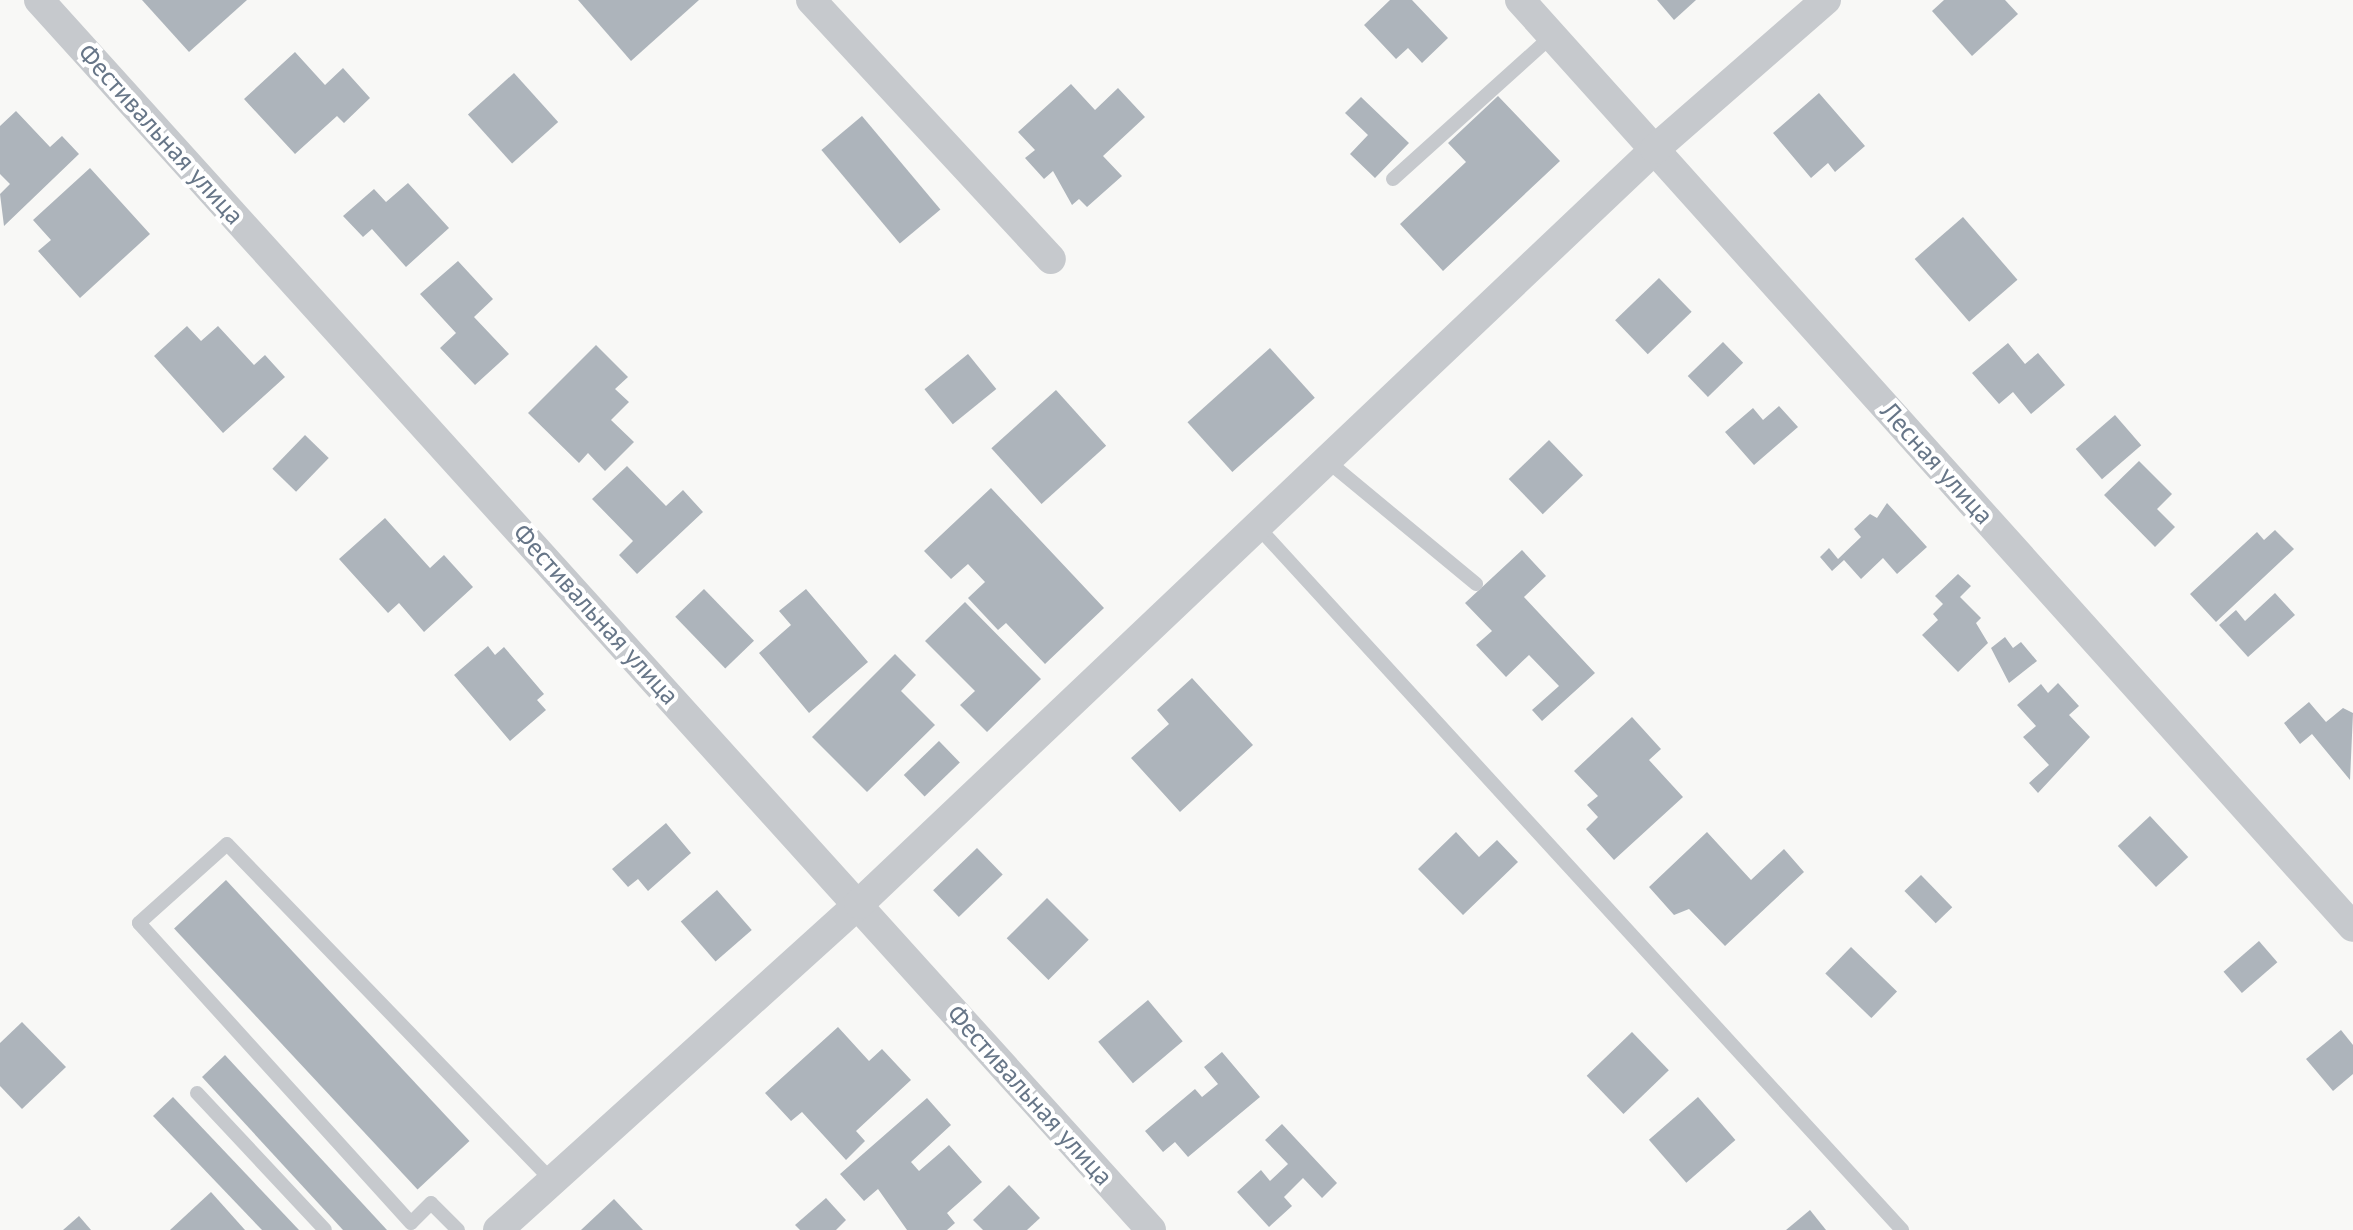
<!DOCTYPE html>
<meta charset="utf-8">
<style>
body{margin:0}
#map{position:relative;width:2353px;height:1230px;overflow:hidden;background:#f8f8f6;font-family:"PT Sans",sans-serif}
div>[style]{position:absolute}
.building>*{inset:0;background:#adb4bb;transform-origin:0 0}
.service>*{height:14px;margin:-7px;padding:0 7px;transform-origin:7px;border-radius:7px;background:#c6c9cd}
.minor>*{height:30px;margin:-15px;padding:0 15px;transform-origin:15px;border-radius:15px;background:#c6c9cd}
span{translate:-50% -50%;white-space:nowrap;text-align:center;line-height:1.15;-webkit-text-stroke:8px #fff;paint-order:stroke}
.street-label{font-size:26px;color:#677688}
</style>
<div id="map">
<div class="building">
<i style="clip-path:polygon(142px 0,247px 0,189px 52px)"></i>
<i style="clip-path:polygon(578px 0,699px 0,631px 61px)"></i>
<i style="clip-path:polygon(1390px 0,1412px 0,1448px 38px,1422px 63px,1408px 48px,1396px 59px,1364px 25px)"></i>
<i style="clip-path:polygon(1657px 0,1696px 0,1674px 20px)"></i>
<i style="clip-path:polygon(1944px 0,2005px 0,2018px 14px,1972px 56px,1932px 11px)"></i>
<i style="clip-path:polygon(295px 52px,325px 85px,343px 68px,370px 98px,344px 123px,337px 116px,295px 154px,244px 99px)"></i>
<i style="left:514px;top:73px;width:66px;height:62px;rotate:48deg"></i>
<i style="clip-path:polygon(1071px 84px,1095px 110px,1118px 88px,1145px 117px,1103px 156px,1122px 176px,1087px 207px,1079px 199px,1072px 205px,1053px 171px,1044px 179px,1025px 158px,1035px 150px,1018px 132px)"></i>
<i style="clip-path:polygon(1819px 93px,1865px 146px,1835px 172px,1828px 163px,1811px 178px,1773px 133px)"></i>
<i style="clip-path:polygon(1498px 96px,1560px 161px,1443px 271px,1400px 224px,1466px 162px,1448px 143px)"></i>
<i style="clip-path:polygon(1361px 97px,1409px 143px,1375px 178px,1350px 154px,1368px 135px,1345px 113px)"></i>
<i style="clip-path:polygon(16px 111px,50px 147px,62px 136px,79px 154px,4px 226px,0 194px,10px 184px,0 174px,0 126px)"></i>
<i style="left:862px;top:116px;width:122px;height:53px;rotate:50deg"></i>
<i style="clip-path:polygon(90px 168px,150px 234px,80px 298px,38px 251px,51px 240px,33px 220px)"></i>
<i style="clip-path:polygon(408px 183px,449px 228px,406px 267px,372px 229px,363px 237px,343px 216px,374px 189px,386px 202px)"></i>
<i style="left:1963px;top:217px;width:83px;height:64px;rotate:49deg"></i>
<i style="clip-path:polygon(458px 261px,493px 299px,474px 317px,509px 354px,475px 385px,440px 348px,456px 333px,420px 294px)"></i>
<i style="left:1659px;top:278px;width:47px;height:61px;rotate:46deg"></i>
<i style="clip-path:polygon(187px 326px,201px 341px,218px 326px,254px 365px,265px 355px,285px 377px,223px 433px,154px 356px)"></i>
<i style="left:1723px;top:342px;width:29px;height:49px;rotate:46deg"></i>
<i style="clip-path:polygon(2008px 343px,2025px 364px,2038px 353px,2065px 385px,2031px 414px,2013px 392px,1999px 404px,1972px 373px)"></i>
<i style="clip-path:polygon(596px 345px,628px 377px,615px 389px,629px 402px,611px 420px,634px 442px,605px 471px,588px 453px,579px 463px,528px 413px)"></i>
<i style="left:1270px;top:348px;width:67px;height:111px;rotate:48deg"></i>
<i style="left:968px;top:354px;width:45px;height:56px;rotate:51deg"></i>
<i style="left:1056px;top:390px;width:75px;height:87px;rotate:48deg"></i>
<i style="clip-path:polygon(1779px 406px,1798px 427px,1754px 465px,1725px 432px,1753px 408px,1763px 420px)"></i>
<i style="left:2115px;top:415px;width:40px;height:52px;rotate:49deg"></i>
<i style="left:305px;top:435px;width:33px;height:47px;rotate:44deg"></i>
<i style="left:1549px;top:440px;width:49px;height:56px;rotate:46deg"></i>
<i style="clip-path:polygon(2139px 461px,2172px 494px,2157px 509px,2175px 527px,2155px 547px,2104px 495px)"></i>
<i style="clip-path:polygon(627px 466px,666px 506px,683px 490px,703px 512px,637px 574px,619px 555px,633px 541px,592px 499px)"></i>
<i style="clip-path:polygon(991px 488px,1104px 608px,1045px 664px,1006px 623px,998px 630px,968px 598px,985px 582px,968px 564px,951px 579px,924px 551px)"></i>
<i style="clip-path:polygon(1887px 503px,1927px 547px,1897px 574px,1883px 558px,1861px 579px,1844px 560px,1832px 571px,1820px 557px,1829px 548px,1838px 559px,1861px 537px,1854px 529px,1870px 514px,1877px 518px)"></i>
<i style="clip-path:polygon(385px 518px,430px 568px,444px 555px,473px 587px,424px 632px,399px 603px,388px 613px,339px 559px)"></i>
<i style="clip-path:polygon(2275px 530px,2294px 549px,2216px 622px,2190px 594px,2257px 532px,2264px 540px)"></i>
<i style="clip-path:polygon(1522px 550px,1546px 576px,1524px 597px,1595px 673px,1542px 721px,1532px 710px,1559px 686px,1529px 655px,1506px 677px,1476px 645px,1492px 631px,1465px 603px)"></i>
<i style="clip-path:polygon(1958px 574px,1971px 586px,1960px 597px,1981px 618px,1976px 623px,1988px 643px,1958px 672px,1922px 635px,1938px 620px,1933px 614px,1943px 604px,1935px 596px)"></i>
<i style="left:704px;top:589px;width:72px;height:40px;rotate:46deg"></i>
<i style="clip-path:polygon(806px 589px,868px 662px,809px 713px,759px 653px,791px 625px,779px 611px)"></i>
<i style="clip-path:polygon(2275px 593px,2295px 615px,2248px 657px,2219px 625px,2236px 610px,2245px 621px)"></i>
<i style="clip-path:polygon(965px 602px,1041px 679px,987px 732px,960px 705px,975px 691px,925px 641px)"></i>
<i style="clip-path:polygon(2005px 637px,2013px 648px,2021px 642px,2037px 661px,2009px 683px,1991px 648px)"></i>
<i style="clip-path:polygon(488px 646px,495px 655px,504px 647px,544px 694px,537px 700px,546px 710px,510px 741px,454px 675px)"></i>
<i style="clip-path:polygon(895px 654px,916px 675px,901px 691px,935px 725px,867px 792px,812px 737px)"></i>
<i style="clip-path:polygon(1192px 678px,1253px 745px,1180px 812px,1131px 758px,1169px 724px,1157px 710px)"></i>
<i style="clip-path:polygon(2058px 683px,2079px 706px,2069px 715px,2090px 737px,2038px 793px,2029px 783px,2049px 765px,2023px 737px,2036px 726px,2017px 705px,2041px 684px,2048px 693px)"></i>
<i style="clip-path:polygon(2309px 702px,2326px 722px,2343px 708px,2353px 713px,2350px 780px,2312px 734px,2300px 744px,2284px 723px)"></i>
<i style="clip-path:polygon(1632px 717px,1661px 749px,1649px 760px,1683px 797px,1614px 860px,1586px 829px,1598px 817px,1587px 805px,1598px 796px,1574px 771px)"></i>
<i style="left:939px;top:741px;width:30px;height:49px;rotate:46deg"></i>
<i style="left:2150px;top:816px;width:56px;height:44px;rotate:47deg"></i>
<i style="clip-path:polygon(666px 823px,691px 853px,648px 891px,638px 879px,628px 887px,612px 869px)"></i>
<i style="clip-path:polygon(1456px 832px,1479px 857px,1497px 840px,1518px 862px,1463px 915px,1418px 869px)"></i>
<i style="clip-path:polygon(1707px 832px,1751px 880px,1784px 849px,1804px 872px,1725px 946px,1689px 909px,1674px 915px,1649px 887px)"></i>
<i style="left:977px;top:848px;width:37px;height:61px;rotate:46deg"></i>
<i style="left:1921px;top:875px;width:45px;height:23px;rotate:46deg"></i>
<i style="left:226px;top:880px;width:357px;height:71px;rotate:47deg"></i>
<i style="left:717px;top:890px;width:53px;height:48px;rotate:49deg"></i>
<i style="left:1047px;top:898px;width:59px;height:57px;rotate:45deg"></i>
<i style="left:2259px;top:941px;width:28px;height:47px;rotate:49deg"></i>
<i style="left:1851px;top:947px;width:64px;height:37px;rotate:44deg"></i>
<i style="left:1148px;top:1000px;width:54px;height:65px;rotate:50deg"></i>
<i style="clip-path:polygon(22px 1022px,66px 1067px,22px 1109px,0 1086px,0 1043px)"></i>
<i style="clip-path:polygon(838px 1027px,869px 1061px,882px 1049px,911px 1080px,856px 1131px,865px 1141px,846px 1160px,802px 1112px,791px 1121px,765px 1093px)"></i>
<i style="clip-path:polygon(2341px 1030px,2353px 1045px,2353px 1074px,2333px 1091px,2306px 1059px)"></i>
<i style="left:1632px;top:1032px;width:53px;height:63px;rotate:46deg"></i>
<i style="clip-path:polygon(1222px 1052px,1260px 1097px,1188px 1157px,1175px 1142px,1163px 1152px,1145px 1131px,1195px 1089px,1202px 1097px,1218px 1084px,1204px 1067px)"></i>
<i style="clip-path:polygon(225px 1055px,387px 1230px,343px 1230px,202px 1077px)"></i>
<i style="clip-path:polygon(173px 1097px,299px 1230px,262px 1230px,153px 1116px)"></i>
<i style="left:1698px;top:1097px;width:57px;height:65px;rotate:49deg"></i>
<i style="clip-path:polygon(927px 1098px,951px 1125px,911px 1162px,919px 1171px,949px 1145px,982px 1182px,947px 1213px,955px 1223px,947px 1230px,907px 1230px,878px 1189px,864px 1201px,840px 1174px)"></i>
<i style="clip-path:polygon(1282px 1124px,1337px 1183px,1322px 1198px,1303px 1178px,1284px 1197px,1292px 1206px,1269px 1227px,1237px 1192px,1261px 1170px,1270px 1181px,1288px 1164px,1265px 1140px)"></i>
<i style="clip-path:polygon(1009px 1185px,1040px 1218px,1027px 1230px,983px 1230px,973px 1220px)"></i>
<i style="clip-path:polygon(211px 1192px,245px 1230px,170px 1230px)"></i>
<i style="clip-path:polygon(826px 1198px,846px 1220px,836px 1230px,800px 1230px,795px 1225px)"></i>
<i style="clip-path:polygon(614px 1199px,643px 1230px,581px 1230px)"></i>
<i style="clip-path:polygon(1810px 1210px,1826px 1230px,1786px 1230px)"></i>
<i style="clip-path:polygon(79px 1216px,91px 1230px,63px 1230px)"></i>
</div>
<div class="service">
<i style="left:1393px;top:179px;width:214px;rotate:-42deg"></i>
<i style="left:1325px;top:459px;width:196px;rotate:39.6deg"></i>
<i style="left:1257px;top:526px;width:955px;rotate:47.5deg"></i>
<i style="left:197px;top:1093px;width:187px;rotate:46.9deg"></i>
<i style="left:458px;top:1230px;width:38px;rotate:-135deg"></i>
<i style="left:431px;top:1203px;width:28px;rotate:135deg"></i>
<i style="left:411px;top:1223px;width:405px;rotate:-132.2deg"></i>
<i style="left:139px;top:923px;width:118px;rotate:-41.9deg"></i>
<i style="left:227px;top:844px;width:465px;rotate:46deg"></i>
</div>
<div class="minor">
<i style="left:39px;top:0;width:1658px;rotate:47.88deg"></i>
<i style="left:811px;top:0;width:353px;rotate:47.2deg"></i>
<i style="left:1520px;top:0;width:1246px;rotate:48.06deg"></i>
<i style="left:498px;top:1230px;width:486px;rotate:-42.1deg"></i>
<i style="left:859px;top:904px;width:1097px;rotate:-43.49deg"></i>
<i style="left:1655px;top:149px;width:227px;rotate:-41.1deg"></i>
</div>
<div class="street-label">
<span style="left:161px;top:134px;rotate:48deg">Фестивальная улица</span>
<span style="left:1937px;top:463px;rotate:48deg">Лесная улица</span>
<span style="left:596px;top:614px;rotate:48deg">Фестивальная улица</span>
<span style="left:1030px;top:1095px;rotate:48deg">Фестивальная улица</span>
</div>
</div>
